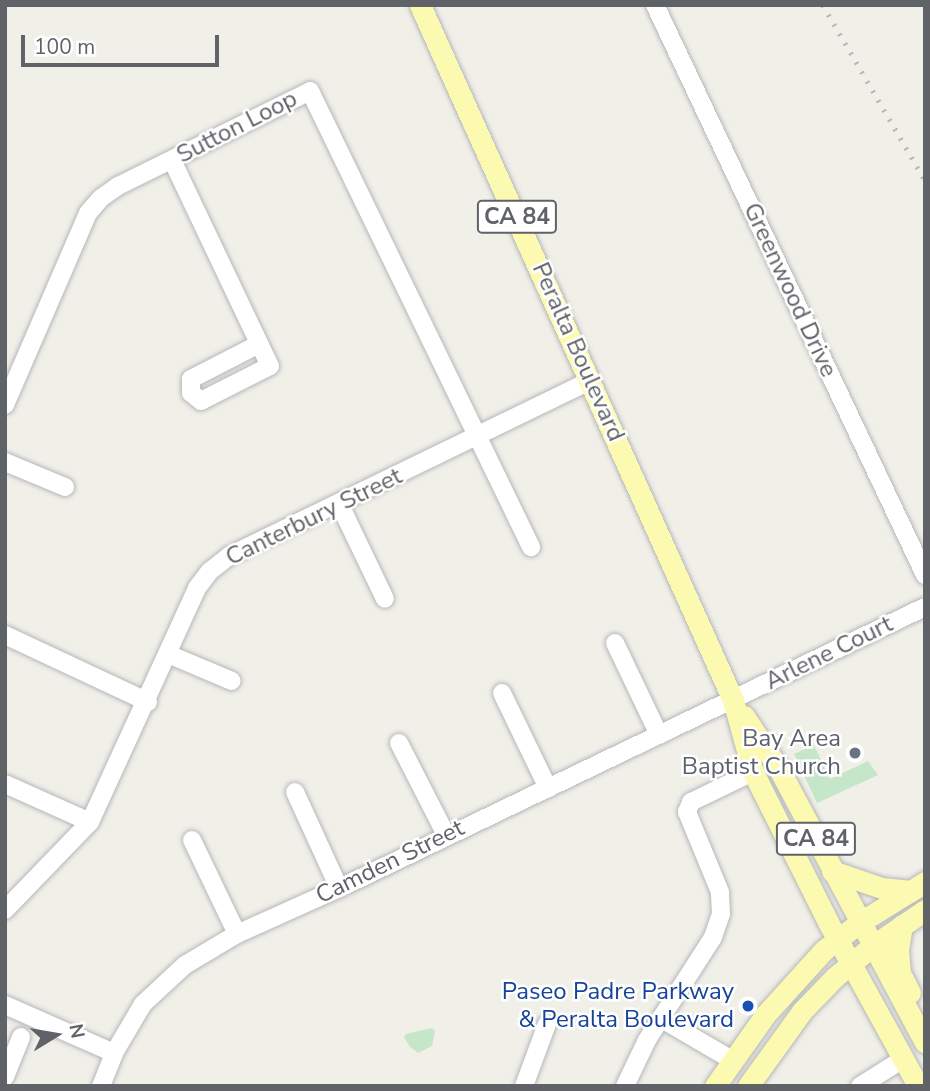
<!DOCTYPE html>
<style>
body{margin:0}
#map{position:relative;width:930px;height:1091px;overflow:hidden;background:#f0efe8;font-family:"Nunito Sans",sans-serif}
div>[style]{position:absolute}
.green>*{inset:0;background:#c6e6ca}
.roads{filter:drop-shadow(0 0 2px #b5b7bb) drop-shadow(0 0 2px #b5b7bb)}
.minor>*{height:18px;margin:-9px;padding:0 9px;transform-origin:9px;border-radius:9px;background:#fff}
.major>*{height:21px;margin:-10.5px;padding:0 10.5px;transform-origin:10.5px;border-radius:10.5px;background:#fcf9b1}
.rail>*{height:4.5px;margin-top:-2.25px;transform-origin:0;background:repeating-linear-gradient(90deg,#b6b6b7 0 2px,transparent 0 11px)}
.dots>*{width:19px;height:19px;translate:-50% -50%;box-sizing:border-box;border:4px solid #fff;border-radius:50%}
span{translate:-50% -50%;white-space:nowrap;text-align:center;line-height:1.15;-webkit-text-stroke:5px #fff;paint-order:stroke}
.shield-label span{padding:2px 5px;background:#fff;border:2px solid;border-radius:5px;-webkit-text-stroke-width:0}
.shield-label{font-size:23px;color:#5f6267;font-weight:700}
.street-label{font-size:24px;color:#5f6267}
.worship-label{font-size:24px;color:#5b616d}
.right{translate:-100% -50%;text-align:right}
.transit-label{font-size:24px;color:#164399}
.frame{position:absolute;inset:0;border:7px solid #5f6267;pointer-events:none}
.north{position:absolute;left:21px;top:1000px;width:70px;height:70px;-webkit-text-stroke:5px #fff;paint-order:stroke;rotate:79deg;font-size:19px;font-weight:700;line-height:28px;text-align:center;color:#5f6267}
.north::after{content:'';display:block;margin:auto;width:24px;height:32px;background:#5f6267;clip-path:polygon(50% 0,100% 100%,50% 72%,0 100%)}
.scale{position:absolute;left:21px;top:35px;width:198px;height:32px;box-sizing:border-box;border:4px solid #5f6267;border-top:0;padding-left:9px;font-size:21px;line-height:24px;white-space:nowrap;color:#5f6267;-webkit-text-stroke:5px #fff;paint-order:stroke}
</style>
<div id="map">
<div class="green">
<i style="clip-path:polygon(814px 745px,830px 779px,868px 761px,878px 775px,817px 803px,794px 754px)"></i>
<i style="clip-path:polygon(432px 1028px,435px 1031px,432px 1046px,418px 1053px,410px 1047px,404px 1037px,406px 1034px)"></i>
</div>
<div class="roads">
<div class="minor">
<i style="left:655px;top:5px;width:631px;rotate:64.65deg"></i>
<i style="left:172px;top:160px;width:228px;rotate:64.6deg"></i>
<i style="left:270px;top:366px;width:77px;rotate:153.1deg"></i>
<i style="left:201px;top:401px;width:13px;rotate:-141deg"></i>
<i style="left:191px;top:393px;width:14px;rotate:-90deg"></i>
<i style="left:191px;top:379px;width:76px;rotate:-27.2deg"></i>
<i style="left:5px;top:405px;width:209px;rotate:-66.6deg"></i>
<i style="left:88px;top:213px;width:20px;rotate:-49deg"></i>
<i style="left:101px;top:198px;width:21px;rotate:-35deg"></i>
<i style="left:118px;top:186px;width:214px;rotate:-26.3deg"></i>
<i style="left:310px;top:91px;width:507px;rotate:64.14deg"></i>
<i style="left:5px;top:462px;width:65px;rotate:22.6deg"></i>
<i style="left:339px;top:503px;width:106px;rotate:64.4deg"></i>
<i style="left:5px;top:635px;width:158px;rotate:25.1deg"></i>
<i style="left:615px;top:643px;width:102px;rotate:64.4deg"></i>
<i style="left:168px;top:654px;width:69px;rotate:22.9deg"></i>
<i style="left:502px;top:693px;width:106px;rotate:64.2deg"></i>
<i style="left:399px;top:743px;width:103px;rotate:62.9deg"></i>
<i style="left:5px;top:784px;width:93px;rotate:24.1deg"></i>
<i style="left:295px;top:792px;width:106px;rotate:65.4deg"></i>
<i style="left:192px;top:840px;width:104px;rotate:64.4deg"></i>
<i style="left:5px;top:910px;width:122px;rotate:-46deg"></i>
<i style="left:90px;top:822px;width:257px;rotate:-65.4deg"></i>
<i style="left:197px;top:588px;width:21px;rotate:-53deg"></i>
<i style="left:210px;top:571px;width:24px;rotate:-38deg"></i>
<i style="left:229px;top:556px;width:403px;rotate:-25.9deg"></i>
<i style="left:5px;top:1005px;width:119px;rotate:23.8deg"></i>
<i style="left:662px;top:1019px;width:81px;rotate:30.4deg"></i>
<i style="left:5px;top:1077px;width:43px;rotate:-68.2deg"></i>
<i style="left:101px;top:1086px;width:35px;rotate:-68deg"></i>
<i style="left:114px;top:1053px;width:57px;rotate:-59.4deg"></i>
<i style="left:143px;top:1004px;width:57px;rotate:-42.9deg"></i>
<i style="left:185px;top:965px;width:61px;rotate:-30.8deg"></i>
<i style="left:237px;top:934px;width:120px;rotate:-24.2deg"></i>
<i style="left:346px;top:885px;width:642px;rotate:-25.65deg"></i>
<i style="left:524px;top:1086px;width:66px;rotate:-69.6deg"></i>
<i style="left:625px;top:1086px;width:51px;rotate:-64.4deg"></i>
<i style="left:647px;top:1040px;width:122px;rotate:-57.3deg"></i>
<i style="left:713px;top:937px;width:24px;rotate:-71deg"></i>
<i style="left:721px;top:914px;width:22px;rotate:-93deg"></i>
<i style="left:720px;top:892px;width:87px;rotate:-112.4deg"></i>
<i style="left:687px;top:812px;width:11px;rotate:-68deg"></i>
<i style="left:691px;top:802px;width:69px;rotate:-25.8deg"></i>
<i style="left:860px;top:1086px;width:51px;rotate:-32.1deg"></i>
</div>
<div class="major">
<i style="left:420px;top:5px;width:762px;rotate:65.76deg"></i>
<i style="left:733px;top:700px;width:75px;rotate:74.5deg"></i>
<i style="left:753px;top:772px;width:168px;rotate:63.4deg"></i>
<i style="left:828px;top:922px;width:187px;rotate:61.2deg"></i>
<i style="left:744px;top:716px;width:64px;rotate:56.6deg"></i>
<i style="left:779px;top:769px;width:310px;rotate:61.9deg"></i>
<i style="left:832px;top:871px;width:53px;rotate:18.8deg"></i>
<i style="left:882px;top:888px;width:29px;rotate:6deg"></i>
<i style="left:902px;top:925px;width:25px;rotate:99deg"></i>
<i style="left:898px;top:950px;width:23px;rotate:85deg"></i>
<i style="left:900px;top:973px;width:22px;rotate:63deg"></i>
<i style="left:715px;top:1086px;width:87px;rotate:-54.8deg"></i>
<i style="left:765px;top:1015px;width:88px;rotate:-47.8deg"></i>
<i style="left:824px;top:950px;width:44px;rotate:-37.6deg"></i>
<i style="left:859px;top:923px;width:78px;rotate:-31.8deg"></i>
<i style="left:748px;top:1086px;width:92px;rotate:-54.2deg"></i>
<i style="left:802px;top:1011px;width:47px;rotate:-45.9deg"></i>
<i style="left:835px;top:977px;width:47px;rotate:-39.8deg"></i>
<i style="left:871px;top:947px;width:65px;rotate:-34.4deg"></i>
</div>
</div>
<div class="rail">
<i style="left:823px;top:5px;width:203px;rotate:59.8deg"></i>
</div>
<div class="dots">
<i style="left:855px;top:753px;background:#6b7280"></i>
<i style="left:748px;top:1006px;background:#1a4fb4"></i>
</div>
<div class="shield-label">
<span style="left:517px;top:217px">CA 84</span>
<span style="left:816px;top:839px">CA 84</span>
</div>
<div class="street-label">
<span style="left:237px;top:127px;rotate:-27deg">Sutton Loop</span>
<span style="left:790px;top:290px;rotate:65deg">Greenwood Drive</span>
<span style="left:578px;top:352px;rotate:66deg">Peralta Boulevard</span>
<span style="left:314px;top:517px;rotate:-26deg">Canterbury Street</span>
<span style="left:829px;top:653px;rotate:-26deg">Arlene Court</span>
<span style="left:390px;top:862px;rotate:-26deg">Camden Street</span>
</div>
<div class="worship-label">
<span class="right" style="left:841px;top:753px">Bay Area<br>Baptist Church</span>
</div>
<div class="transit-label">
<span class="right" style="left:734px;top:1006px">Paseo Padre Parkway<br>&amp; Peralta Boulevard</span>
</div>
<div class="frame"></div>
<div class="north">N</div>
<div class="scale">100 m</div>
</div>
